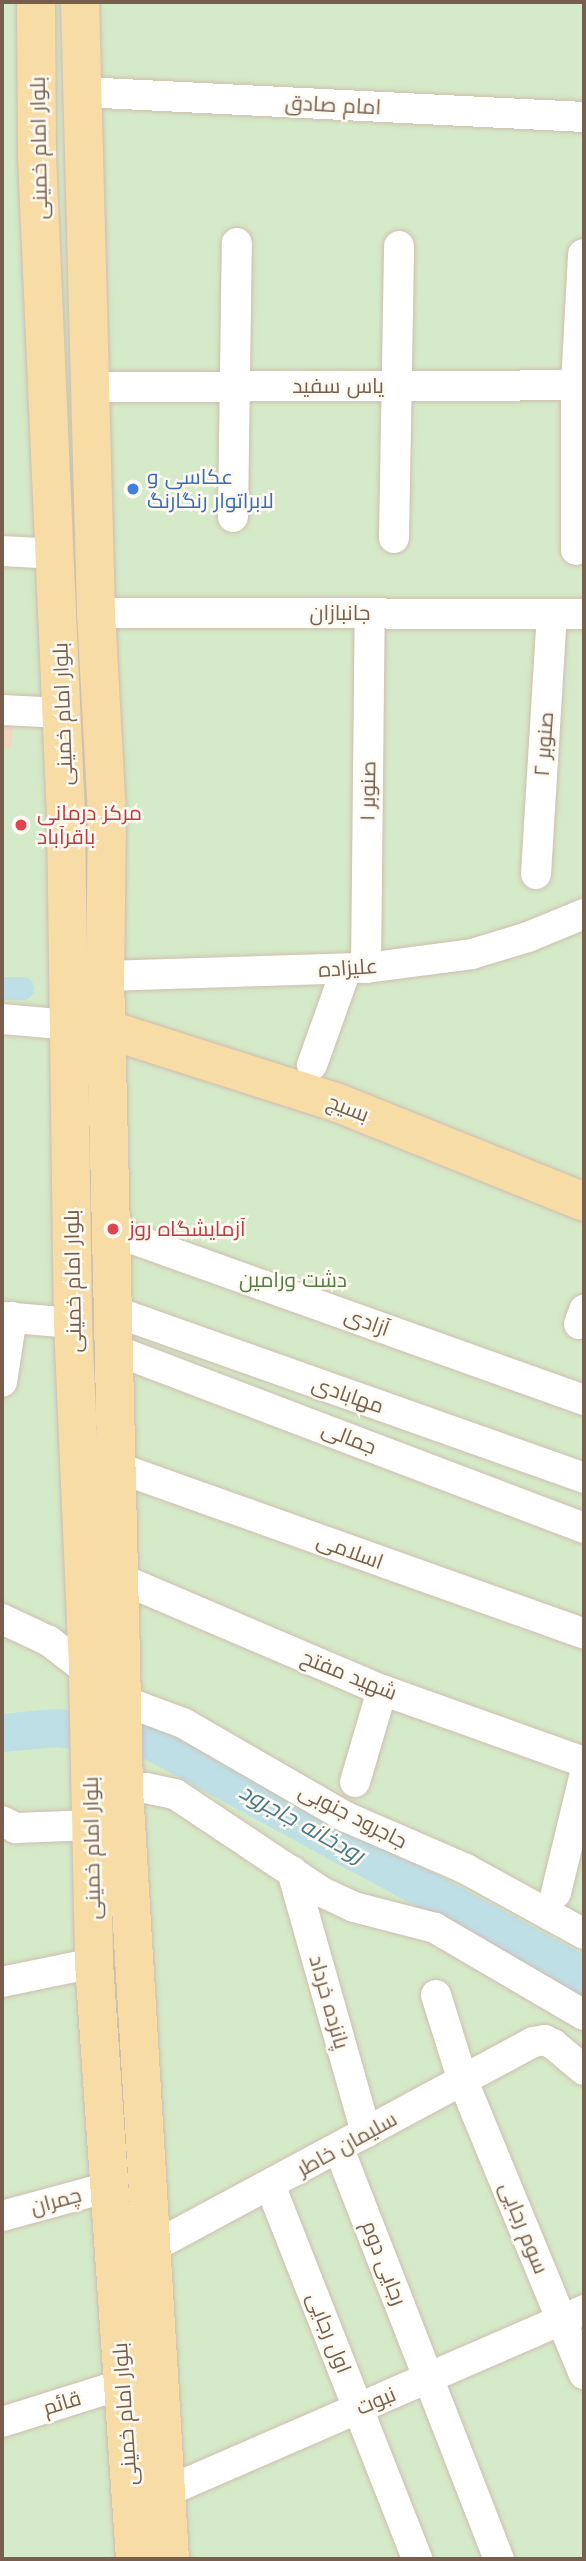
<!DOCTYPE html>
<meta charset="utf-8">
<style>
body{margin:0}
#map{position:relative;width:586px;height:2561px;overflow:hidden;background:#fcf6ea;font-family:Jost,Cairo,sans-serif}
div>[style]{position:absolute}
.green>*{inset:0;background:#d5eac8;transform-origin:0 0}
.canal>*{height:23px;margin:-11.5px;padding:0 11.5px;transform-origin:11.5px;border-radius:11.5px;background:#bedfe6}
.river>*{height:38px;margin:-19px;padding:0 19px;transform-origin:19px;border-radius:19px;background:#bedfe6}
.building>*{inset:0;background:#f1d6c2;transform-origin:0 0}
.roads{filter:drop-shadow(0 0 2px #cebeaf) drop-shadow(0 0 2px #cebeaf)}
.minor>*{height:30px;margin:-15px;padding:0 15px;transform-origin:15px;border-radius:15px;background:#fff}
.major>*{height:38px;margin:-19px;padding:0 19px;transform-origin:19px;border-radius:19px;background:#f8dca5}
.dots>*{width:19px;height:19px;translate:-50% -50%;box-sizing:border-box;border:4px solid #fefaf1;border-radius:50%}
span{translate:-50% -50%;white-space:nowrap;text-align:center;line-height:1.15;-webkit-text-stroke:5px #fefaf1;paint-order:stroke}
.street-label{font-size:21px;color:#775e4d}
.shop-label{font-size:21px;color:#366cbe}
.left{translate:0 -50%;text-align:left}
.health-label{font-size:21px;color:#be3a42}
.park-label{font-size:21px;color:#547c45}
.water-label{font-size:23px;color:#477b89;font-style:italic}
.frame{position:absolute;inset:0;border:4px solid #775e4d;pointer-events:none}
</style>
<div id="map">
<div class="green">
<i style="left:2px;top:2px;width:582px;height:2557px"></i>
</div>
<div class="canal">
<i style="left:2px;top:988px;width:20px"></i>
</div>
<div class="river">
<i style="left:2px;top:1733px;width:55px;rotate:-5.2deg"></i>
<i style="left:57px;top:1728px;width:96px;rotate:7.8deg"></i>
<i style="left:152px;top:1741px;width:492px;rotate:28.6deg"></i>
</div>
<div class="building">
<i style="left:2px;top:724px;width:11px;height:23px;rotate:5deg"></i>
</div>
<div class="roads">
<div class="minor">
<i style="left:82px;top:92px;width:503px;rotate:2.85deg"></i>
<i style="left:91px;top:387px;width:493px;rotate:-0.2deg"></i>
<i style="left:233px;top:517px;width:274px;rotate:-89.2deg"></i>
<i style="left:394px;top:538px;width:292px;rotate:-89deg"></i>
<i style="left:576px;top:550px;width:165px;rotate:-90deg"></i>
<i style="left:576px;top:385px;width:131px;rotate:-86.9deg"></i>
<i style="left:2px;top:551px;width:55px;rotate:3.1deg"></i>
<i style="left:96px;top:613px;width:488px;rotate:0.1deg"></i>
<i style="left:2px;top:710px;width:59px;rotate:2.9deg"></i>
<i style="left:536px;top:874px;width:260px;rotate:-86.5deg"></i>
<i style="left:366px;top:968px;width:355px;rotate:-89.4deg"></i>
<i style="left:105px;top:976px;width:261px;rotate:-1.8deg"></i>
<i style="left:366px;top:968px;width:107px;rotate:-7.5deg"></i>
<i style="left:472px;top:954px;width:59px;rotate:-16.9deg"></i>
<i style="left:528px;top:937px;width:61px;rotate:-22.3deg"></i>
<i style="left:2px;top:1019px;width:69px;rotate:5deg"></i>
<i style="left:312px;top:1065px;width:101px;rotate:-70.3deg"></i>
<i style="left:111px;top:1231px;width:502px;rotate:19.66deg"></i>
<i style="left:113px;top:1311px;width:500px;rotate:19.5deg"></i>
<i style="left:2px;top:1317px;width:71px;rotate:4.8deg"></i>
<i style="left:579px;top:1324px;width:15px;rotate:-70deg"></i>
<i style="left:113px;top:1349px;width:504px;rotate:20.81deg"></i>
<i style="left:2px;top:1382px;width:66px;rotate:-81.3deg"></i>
<i style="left:116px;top:1467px;width:497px;rotate:19.6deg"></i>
<i style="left:119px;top:1578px;width:286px;rotate:23.1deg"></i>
<i style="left:382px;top:1690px;width:214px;rotate:19.6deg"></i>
<i style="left:2px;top:1619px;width:52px;rotate:25.1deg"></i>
<i style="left:49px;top:1641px;width:49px;rotate:37.6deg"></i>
<i style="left:121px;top:1700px;width:66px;rotate:20.4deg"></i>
<i style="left:183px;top:1723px;width:188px;rotate:30deg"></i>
<i style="left:346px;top:1817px;width:131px;rotate:23.4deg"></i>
<i style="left:466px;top:1869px;width:135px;rotate:28.8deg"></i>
<i style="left:355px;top:1782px;width:96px;rotate:-73.6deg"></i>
<i style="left:124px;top:1790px;width:22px;rotate:-5deg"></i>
<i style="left:146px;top:1788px;width:30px;rotate:12deg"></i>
<i style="left:175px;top:1794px;width:177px;rotate:33.7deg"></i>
<i style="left:322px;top:1892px;width:35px;rotate:25deg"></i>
<i style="left:354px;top:1907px;width:84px;rotate:14.5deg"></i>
<i style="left:435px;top:1928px;width:173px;rotate:30.3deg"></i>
<i style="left:2px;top:1821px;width:16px;rotate:27deg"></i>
<i style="left:16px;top:1828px;width:76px;rotate:-2.3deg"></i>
<i style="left:292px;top:1871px;width:272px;rotate:74.2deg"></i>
<i style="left:556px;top:1893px;width:119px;rotate:-76.4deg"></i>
<i style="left:2px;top:1982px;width:94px;rotate:-11.7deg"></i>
<i style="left:436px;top:1995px;width:90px;rotate:72.6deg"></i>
<i style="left:463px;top:2081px;width:317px;rotate:67.6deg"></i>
<i style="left:339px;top:2149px;width:440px;rotate:68.7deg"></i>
<i style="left:270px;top:2185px;width:402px;rotate:68.5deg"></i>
<i style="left:2px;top:2216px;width:111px;rotate:-15.2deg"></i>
<i style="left:149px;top:2249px;width:437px;rotate:-28.3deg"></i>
<i style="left:534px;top:2042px;width:11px;rotate:-10deg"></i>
<i style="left:545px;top:2040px;width:9px;rotate:27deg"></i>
<i style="left:553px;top:2044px;width:40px;rotate:40deg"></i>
<i style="left:2px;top:2422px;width:127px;rotate:-17.4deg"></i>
<i style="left:168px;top:2491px;width:454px;rotate:-23.5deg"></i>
</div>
<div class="major">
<i style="left:36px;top:2px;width:155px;rotate:89.6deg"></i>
<i style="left:37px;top:157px;width:661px;rotate:87.48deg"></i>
<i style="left:66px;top:817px;width:506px;rotate:89.21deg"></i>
<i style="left:73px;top:1323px;width:348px;rotate:87.5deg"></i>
<i style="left:88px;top:1671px;width:292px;rotate:88.8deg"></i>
<i style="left:94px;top:1963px;width:597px;rotate:86.06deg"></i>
<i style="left:80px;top:2px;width:611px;rotate:88.5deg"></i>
<i style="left:96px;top:613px;width:205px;rotate:86.9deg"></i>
<i style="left:107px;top:818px;width:158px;rotate:90.7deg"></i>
<i style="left:105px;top:976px;width:814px;rotate:88.66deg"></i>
<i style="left:124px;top:1790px;width:770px;rotate:86.58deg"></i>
<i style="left:106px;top:1029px;width:244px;rotate:17.7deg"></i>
<i style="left:338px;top:1103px;width:265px;rotate:21.9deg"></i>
</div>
</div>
<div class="dots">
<i style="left:133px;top:489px;background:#3f7fe0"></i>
<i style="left:21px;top:825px;background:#e0444e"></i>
<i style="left:113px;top:1229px;background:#e0444e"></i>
</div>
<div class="street-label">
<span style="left:333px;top:105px;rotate:3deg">امام صادق</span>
<span style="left:39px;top:148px;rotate:-91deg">بلوار امام خمینی</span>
<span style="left:338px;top:386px">یاس سفید</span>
<span style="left:340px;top:613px">جانبازان</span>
<span style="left:63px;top:714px;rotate:-92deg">بلوار امام خمینی</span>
<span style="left:544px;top:744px;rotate:-86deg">صنوبر ۲</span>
<span style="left:368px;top:791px;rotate:-89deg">صنوبر ۱</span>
<span style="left:348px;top:968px;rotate:-4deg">علیزاده</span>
<span style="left:348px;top:1108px;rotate:21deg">بسیج</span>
<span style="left:73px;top:1281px;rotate:-91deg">بلوار امام خمینی</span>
<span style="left:367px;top:1322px;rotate:20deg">آزادی</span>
<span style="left:348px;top:1395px;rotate:19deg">مهابادی</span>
<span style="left:349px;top:1438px;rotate:21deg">جمالی</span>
<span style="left:350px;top:1551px;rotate:20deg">اسلامی</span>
<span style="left:349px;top:1675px;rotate:22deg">شهید مفتح</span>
<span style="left:353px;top:1816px;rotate:27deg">جاجرود جنوبی</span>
<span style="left:92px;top:1848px;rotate:-91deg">بلوار امام خمینی</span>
<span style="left:329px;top:2002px;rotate:74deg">پانزده خرداد</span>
<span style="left:347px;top:2144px;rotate:-29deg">سلیمان خاطر</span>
<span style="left:56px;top:2201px;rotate:-15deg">چمران</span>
<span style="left:524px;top:2228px;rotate:68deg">سوم رجایی</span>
<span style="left:384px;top:2263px;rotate:69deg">رجایی دوم</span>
<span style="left:329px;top:2333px;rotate:68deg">اول رجایی</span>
<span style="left:376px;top:2401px;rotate:-23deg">نبوت</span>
<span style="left:62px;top:2403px;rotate:-17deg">قائم</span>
<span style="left:125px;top:2414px;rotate:-94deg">بلوار امام خمینی</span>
</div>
<div class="shop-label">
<span class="left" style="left:147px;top:489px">عکاسی و<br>لابراتوار رنگارنگ</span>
</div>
<div class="health-label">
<span class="left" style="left:37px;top:825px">مرکز درمانی<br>باقرآباد</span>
<span class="left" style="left:129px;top:1229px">آزمایشگاه روز</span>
</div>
<div class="park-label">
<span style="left:293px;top:1280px">دشت ورامین</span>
</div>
<div class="water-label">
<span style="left:302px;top:1823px;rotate:29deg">رودخانه جاجرود</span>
</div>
<div class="frame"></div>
</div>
